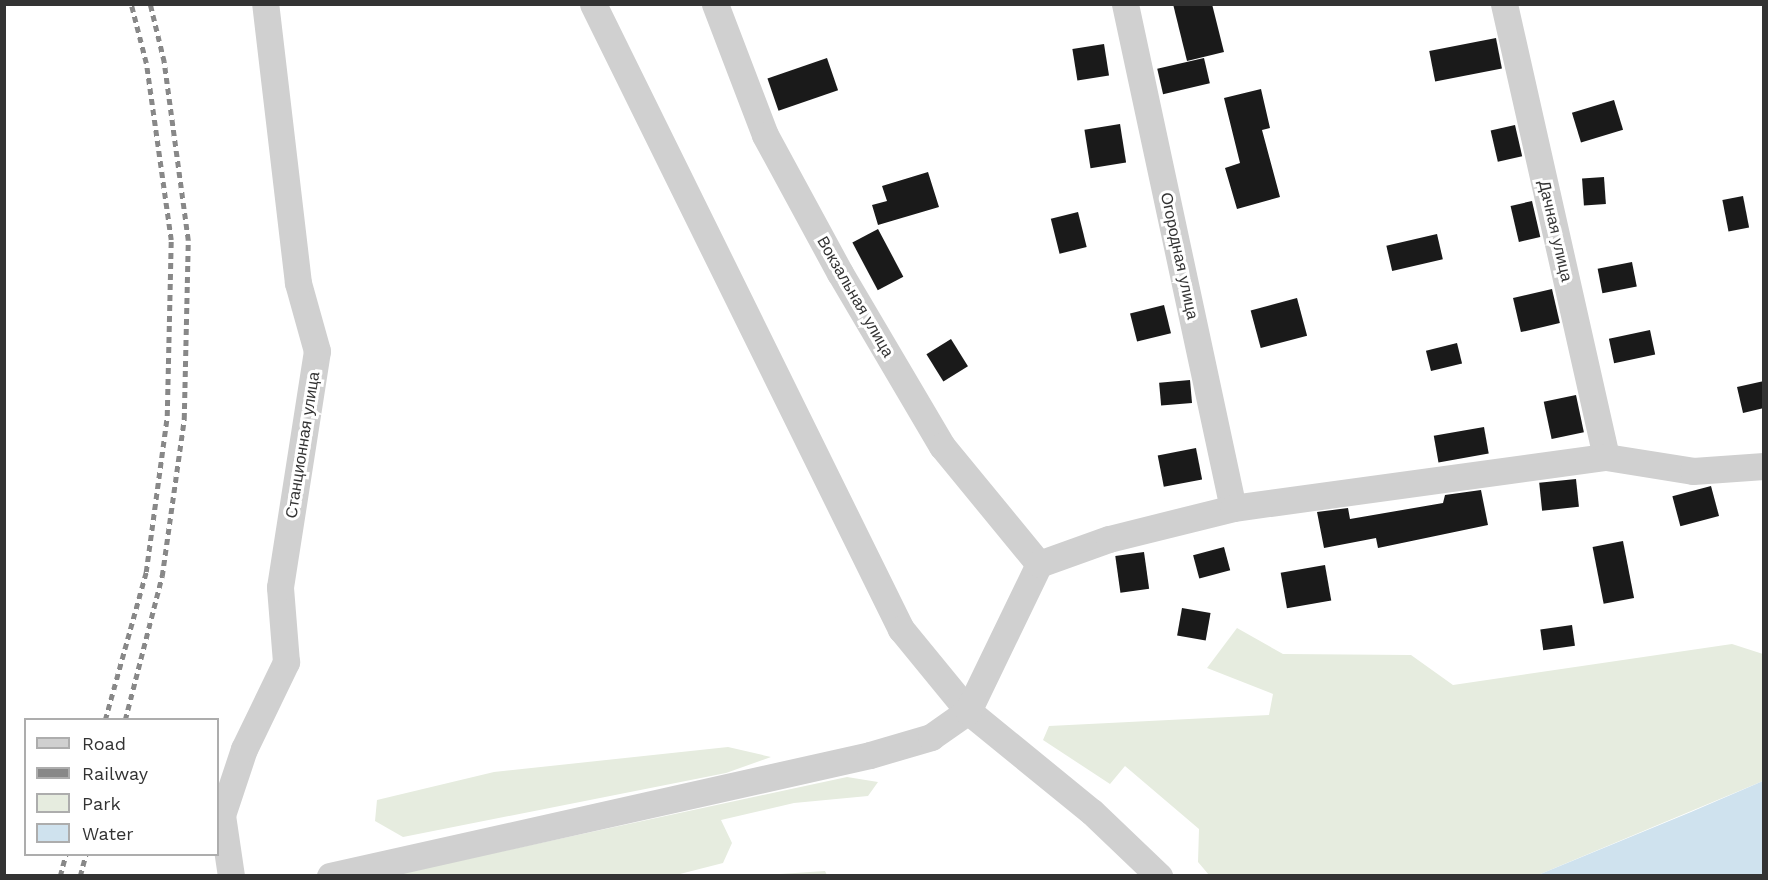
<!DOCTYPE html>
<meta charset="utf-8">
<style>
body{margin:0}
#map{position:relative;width:1768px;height:880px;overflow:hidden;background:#fff;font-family:"Work Sans",sans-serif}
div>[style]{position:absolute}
.green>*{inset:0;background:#e6ecdf}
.water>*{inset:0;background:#cfe2ee}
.building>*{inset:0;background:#1a1a1a;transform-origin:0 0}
.minor>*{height:27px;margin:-13.5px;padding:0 13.5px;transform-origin:13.5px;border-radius:13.5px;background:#d0d0d0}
.rail>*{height:4.5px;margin-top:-2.25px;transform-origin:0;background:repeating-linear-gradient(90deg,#888 0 6px,transparent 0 10.5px)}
span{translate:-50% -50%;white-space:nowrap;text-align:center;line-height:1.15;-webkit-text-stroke:6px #fff;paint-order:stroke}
.street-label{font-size:16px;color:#333}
.frame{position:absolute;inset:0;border:6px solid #333;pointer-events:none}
.legend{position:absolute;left:24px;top:718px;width:195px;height:138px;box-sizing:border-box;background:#fff;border:2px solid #adadad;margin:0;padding:8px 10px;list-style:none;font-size:18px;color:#333}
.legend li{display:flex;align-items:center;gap:12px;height:30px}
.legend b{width:30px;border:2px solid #adadad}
</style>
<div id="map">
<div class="green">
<i style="clip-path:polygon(1237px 628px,1283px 654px,1411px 655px,1453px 685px,1732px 644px,1763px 654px,1763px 781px,1538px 875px,1209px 875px,1198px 862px,1199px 829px,1125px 766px,1110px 784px,1043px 740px,1049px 726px,1269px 715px,1273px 694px,1207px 668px)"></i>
<i style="clip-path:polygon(728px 747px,771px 757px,726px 773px,403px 837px,375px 821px,377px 800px,494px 772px)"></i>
<i style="clip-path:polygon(847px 777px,878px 782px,868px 796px,794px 803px,721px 820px,732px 843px,723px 863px,676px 875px,387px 876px)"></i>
<i style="clip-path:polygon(825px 871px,827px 875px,763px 875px,765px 875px)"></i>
</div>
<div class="water">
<i style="clip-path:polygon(1763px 781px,1763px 875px,1538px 875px,1691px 812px)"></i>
</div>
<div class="building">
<i style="clip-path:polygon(1173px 4px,1212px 4px,1224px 52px,1187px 61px)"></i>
<i style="left:1496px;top:38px;width:31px;height:68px;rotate:79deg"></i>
<i style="left:1104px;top:44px;width:32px;height:32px;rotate:81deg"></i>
<i style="left:827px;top:58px;width:34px;height:63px;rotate:71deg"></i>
<i style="left:1204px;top:58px;width:26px;height:48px;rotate:77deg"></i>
<i style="clip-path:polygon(1261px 89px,1270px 128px,1262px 130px,1280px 197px,1237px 209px,1225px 168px,1240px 163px,1224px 98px)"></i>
<i style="left:1614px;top:100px;width:31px;height:44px;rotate:73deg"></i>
<i style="left:1120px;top:124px;width:39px;height:36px;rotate:81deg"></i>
<i style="left:1515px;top:125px;width:32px;height:25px;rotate:77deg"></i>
<i style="clip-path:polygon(928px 172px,939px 207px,878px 225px,872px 205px,887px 201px,882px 186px)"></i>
<i style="left:1604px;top:177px;width:27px;height:22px;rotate:86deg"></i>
<i style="left:1743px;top:196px;width:32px;height:21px;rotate:79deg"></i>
<i style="left:1532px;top:201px;width:37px;height:22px;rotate:77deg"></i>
<i style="left:1078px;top:212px;width:36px;height:28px;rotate:76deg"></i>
<i style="left:878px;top:229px;width:54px;height:29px;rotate:62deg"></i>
<i style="left:1437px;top:234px;width:26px;height:52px;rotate:77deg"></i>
<i style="left:1632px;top:262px;width:25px;height:35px;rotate:79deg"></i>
<i style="left:1552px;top:289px;width:35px;height:40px;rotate:77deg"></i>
<i style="left:1297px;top:298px;width:39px;height:48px;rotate:75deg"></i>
<i style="left:1164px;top:305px;width:29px;height:35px;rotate:76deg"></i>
<i style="left:1650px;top:330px;width:25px;height:42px;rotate:78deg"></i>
<i style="left:951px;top:339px;width:32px;height:29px;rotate:58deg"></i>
<i style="left:1457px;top:343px;width:21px;height:32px;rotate:76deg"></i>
<i style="left:1190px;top:380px;width:23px;height:31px;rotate:85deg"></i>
<i style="clip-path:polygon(1764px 381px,1764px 408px,1743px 413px,1737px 387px)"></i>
<i style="left:1576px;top:395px;width:38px;height:33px;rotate:78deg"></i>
<i style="left:1484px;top:427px;width:27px;height:51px;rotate:80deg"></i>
<i style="left:1196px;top:448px;width:32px;height:39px;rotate:79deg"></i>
<i style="left:1576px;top:479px;width:28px;height:37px;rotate:84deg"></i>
<i style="left:1711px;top:486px;width:31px;height:40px;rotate:75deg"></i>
<i style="clip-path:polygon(1481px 490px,1488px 525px,1378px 548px,1376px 538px,1324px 548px,1317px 512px,1348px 508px,1350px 519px,1443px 503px,1445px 495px)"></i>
<i style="left:1623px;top:541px;width:58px;height:31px;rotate:79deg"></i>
<i style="left:1224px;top:547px;width:24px;height:32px;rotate:75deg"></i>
<i style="left:1144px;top:552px;width:37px;height:29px;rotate:82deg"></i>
<i style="left:1325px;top:565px;width:36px;height:45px;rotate:80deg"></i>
<i style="left:1182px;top:608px;width:29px;height:28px;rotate:10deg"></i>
<i style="left:1572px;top:625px;width:21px;height:32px;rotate:82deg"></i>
</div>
<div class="minor">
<i style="left:593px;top:4px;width:697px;rotate:63.77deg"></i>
<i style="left:901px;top:629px;width:106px;rotate:50.7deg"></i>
<i style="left:968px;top:711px;width:160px;rotate:39.2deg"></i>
<i style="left:1092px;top:812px;width:93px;rotate:43.7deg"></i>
<i style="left:715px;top:4px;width:140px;rotate:69.1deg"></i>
<i style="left:765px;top:135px;width:157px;rotate:61.5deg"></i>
<i style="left:840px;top:273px;width:201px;rotate:59.5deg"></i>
<i style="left:942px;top:446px;width:153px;rotate:50.6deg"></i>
<i style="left:1125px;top:4px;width:515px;rotate:77.91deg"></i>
<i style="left:1504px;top:4px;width:464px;rotate:77.3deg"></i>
<i style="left:231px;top:876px;width:62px;rotate:-98.4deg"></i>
<i style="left:222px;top:815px;width:70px;rotate:-71.6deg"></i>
<i style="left:244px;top:749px;width:97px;rotate:-64.2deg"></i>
<i style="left:286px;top:662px;width:75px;rotate:-94.6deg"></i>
<i style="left:280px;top:587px;width:239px;rotate:-81.1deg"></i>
<i style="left:317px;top:351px;width:71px;rotate:-105.6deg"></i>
<i style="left:298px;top:283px;width:281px;rotate:-96.7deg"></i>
<i style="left:330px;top:876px;width:553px;rotate:-12.63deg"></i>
<i style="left:870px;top:755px;width:64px;rotate:-16.4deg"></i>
<i style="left:931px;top:737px;width:45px;rotate:-35.1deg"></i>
<i style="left:968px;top:711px;width:163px;rotate:-64.2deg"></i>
<i style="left:1039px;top:564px;width:74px;rotate:-19.7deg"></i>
<i style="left:1109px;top:539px;width:128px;rotate:-14deg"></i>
<i style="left:1233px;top:508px;width:376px;rotate:-7.8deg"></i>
<i style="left:1606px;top:457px;width:88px;rotate:9.1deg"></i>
<i style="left:1693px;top:471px;width:71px;rotate:-4deg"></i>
</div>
<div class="rail">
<i style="left:105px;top:720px;width:154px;rotate:-74.5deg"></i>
<i style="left:146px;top:572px;width:157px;rotate:-82.3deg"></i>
<i style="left:167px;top:416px;width:176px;rotate:-88.7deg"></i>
<i style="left:171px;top:240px;width:179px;rotate:-98deg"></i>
<i style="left:146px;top:63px;width:61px;rotate:-104.3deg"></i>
<i style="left:125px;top:720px;width:149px;rotate:-75.6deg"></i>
<i style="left:162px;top:576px;width:159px;rotate:-82deg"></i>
<i style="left:184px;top:419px;width:179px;rotate:-88.7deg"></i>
<i style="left:188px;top:240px;width:180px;rotate:-97.7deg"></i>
<i style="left:164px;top:62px;width:60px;rotate:-103.6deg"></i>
<i style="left:60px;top:876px;width:23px;rotate:-75deg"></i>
<i style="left:80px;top:876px;width:23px;rotate:-75deg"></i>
</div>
<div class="street-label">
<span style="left:1555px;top:231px;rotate:77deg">Дачная улица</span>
<span style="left:1179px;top:256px;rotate:78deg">Огородная улица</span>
<span style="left:855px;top:297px;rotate:60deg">Вокзальная улица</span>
<span style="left:303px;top:445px;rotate:-81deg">Станционная улица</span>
</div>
<div class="frame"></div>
<ul class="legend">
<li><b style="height:8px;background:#d0d0d0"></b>Road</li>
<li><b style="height:8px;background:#888"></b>Railway</li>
<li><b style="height:16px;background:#e6ecdf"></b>Park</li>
<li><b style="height:16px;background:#cfe2ee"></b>Water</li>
</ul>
</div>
